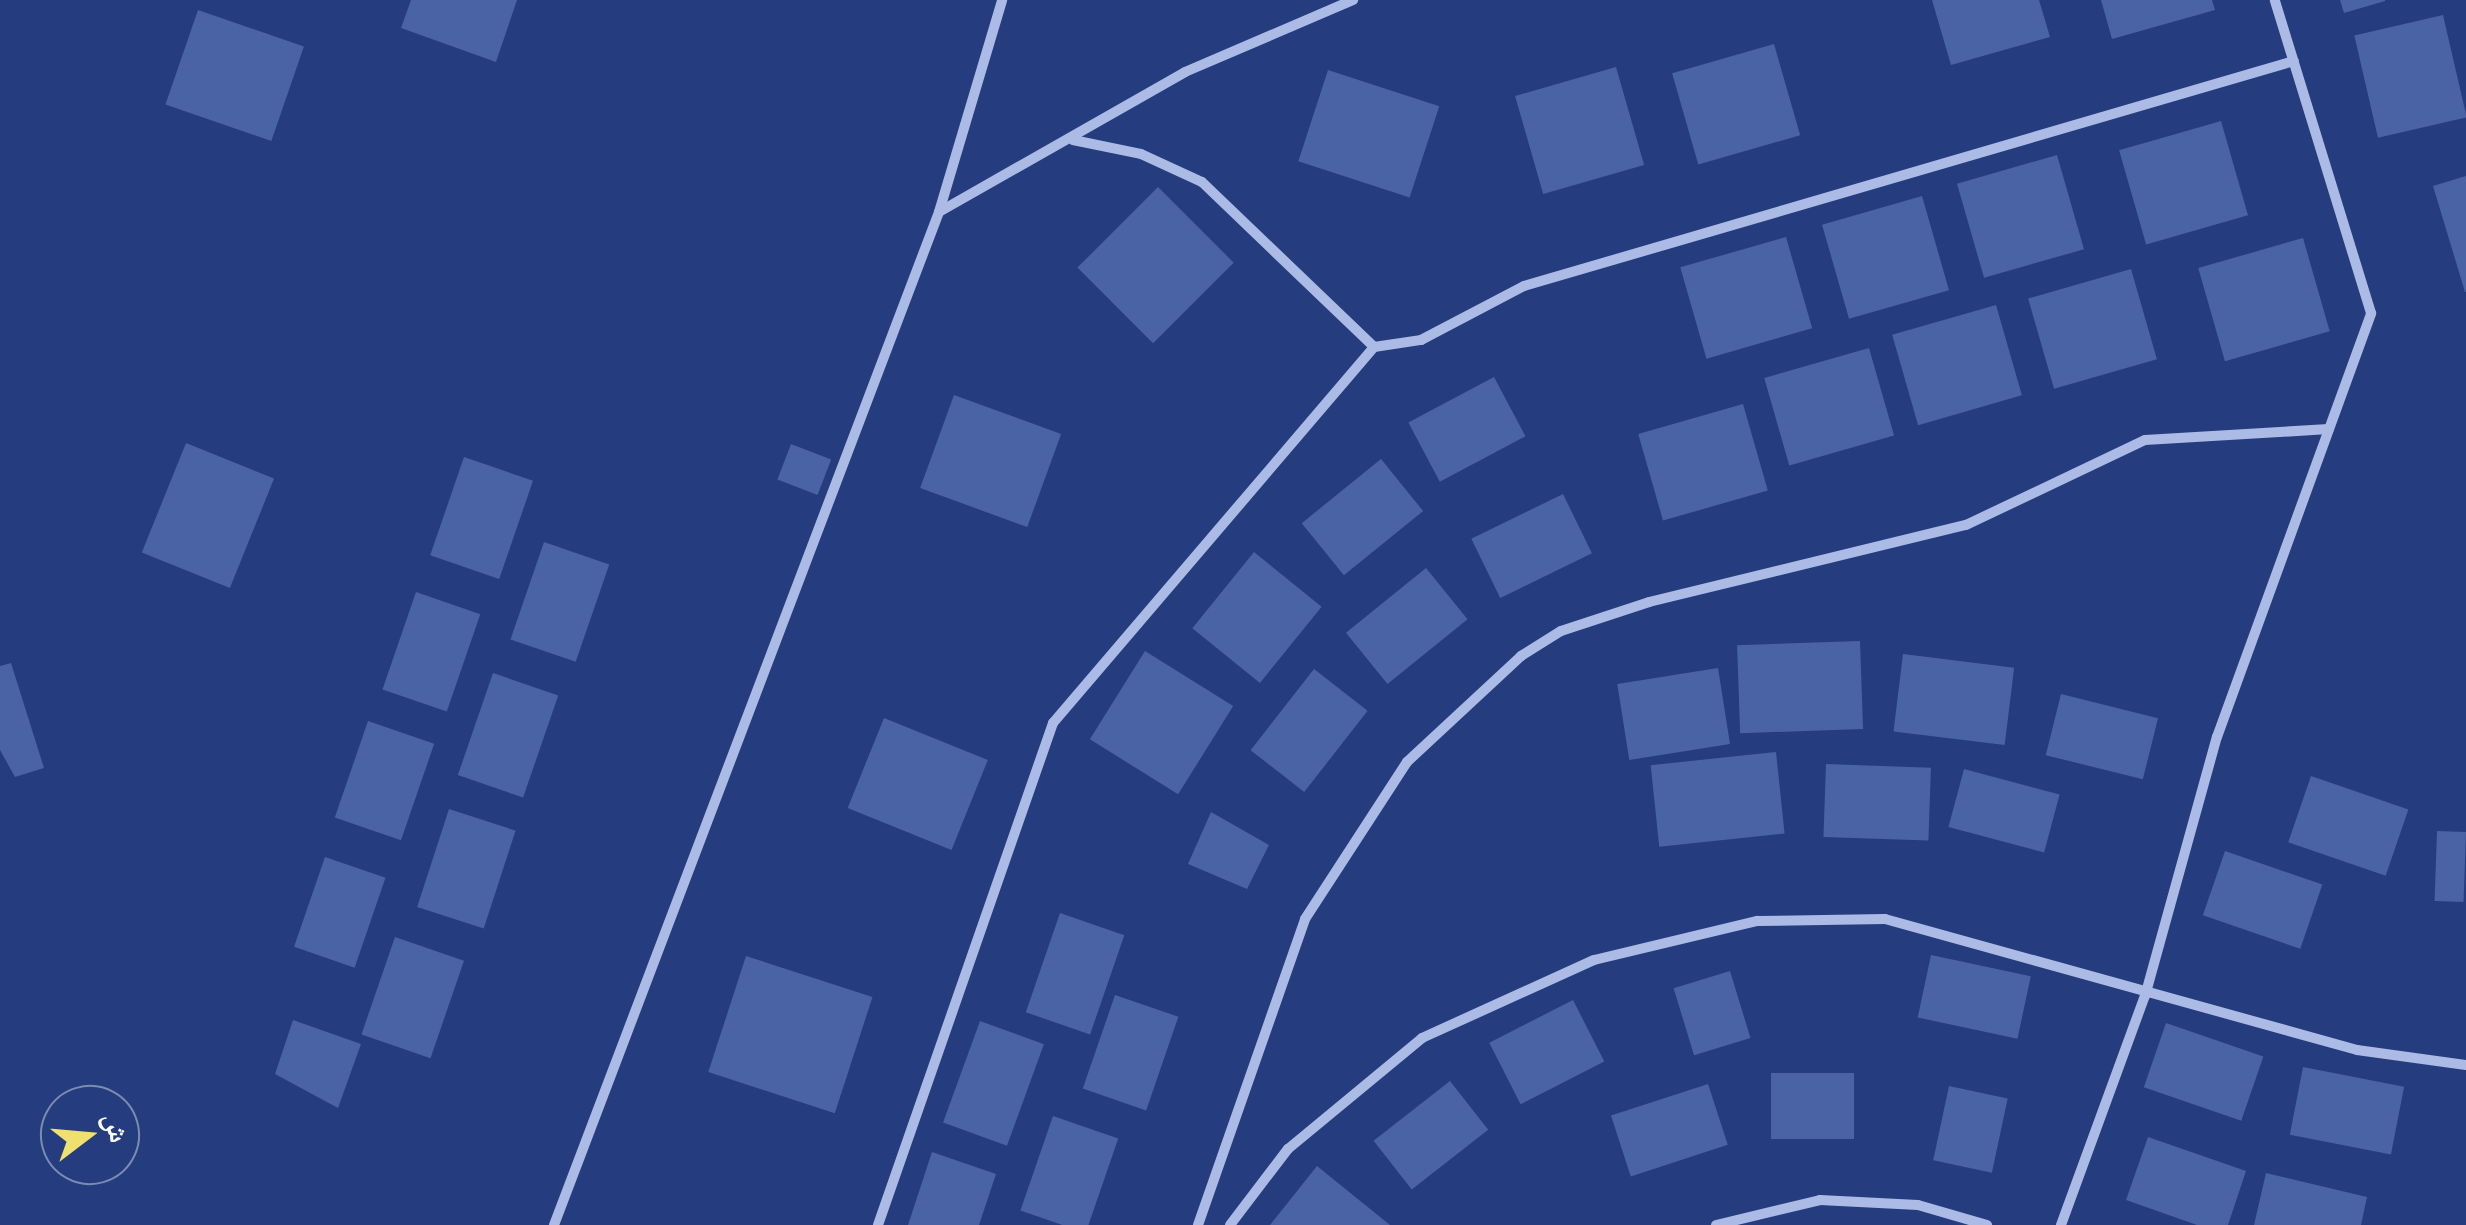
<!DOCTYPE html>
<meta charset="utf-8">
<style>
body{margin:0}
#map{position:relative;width:2466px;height:1225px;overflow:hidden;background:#253d7e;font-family:"Asap Condensed","Noto Naskh Arabic",sans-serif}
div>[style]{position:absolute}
.building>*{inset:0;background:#4963a5;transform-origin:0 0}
.minor>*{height:10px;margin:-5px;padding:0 5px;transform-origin:5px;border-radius:5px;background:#abbbe6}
span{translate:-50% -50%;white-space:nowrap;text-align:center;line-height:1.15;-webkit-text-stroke:9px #253d7e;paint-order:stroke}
.north{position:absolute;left:40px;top:1085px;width:100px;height:100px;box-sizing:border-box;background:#253d7e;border:2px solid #7c8bb2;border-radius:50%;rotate:74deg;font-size:28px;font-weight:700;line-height:40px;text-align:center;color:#fff}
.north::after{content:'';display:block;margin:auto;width:35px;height:45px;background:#efe06f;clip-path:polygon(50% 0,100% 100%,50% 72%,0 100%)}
</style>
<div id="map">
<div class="building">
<i style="clip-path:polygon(411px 0,517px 0,496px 62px,401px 28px)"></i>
<i style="clip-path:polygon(1932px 0,2039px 0,2050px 37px,1951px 65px)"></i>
<i style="clip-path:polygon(2101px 0,2212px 0,2215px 10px,2112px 39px)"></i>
<i style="clip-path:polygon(2340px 0,2385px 0,2385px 1px,2344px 13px)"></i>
<i style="left:198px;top:10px;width:112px;height:100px;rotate:19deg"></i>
<i style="left:2443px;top:15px;width:105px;height:91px;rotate:77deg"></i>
<i style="left:1774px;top:44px;width:95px;height:106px;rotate:74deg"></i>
<i style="left:1616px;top:67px;width:102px;height:105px;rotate:74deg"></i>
<i style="left:1328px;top:70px;width:117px;height:96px;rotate:18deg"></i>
<i style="left:2221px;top:121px;width:98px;height:106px;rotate:74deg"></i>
<i style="left:2057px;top:155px;width:98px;height:104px;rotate:74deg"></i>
<i style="clip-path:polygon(2466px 176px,2466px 292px,2465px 292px,2433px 186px)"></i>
<i style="left:1158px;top:187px;width:107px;height:114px;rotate:45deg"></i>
<i style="left:1922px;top:196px;width:98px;height:104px;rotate:74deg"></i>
<i style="left:1786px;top:237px;width:95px;height:110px;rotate:74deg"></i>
<i style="left:2303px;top:238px;width:97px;height:109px;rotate:74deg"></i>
<i style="left:2131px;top:269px;width:94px;height:107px;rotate:74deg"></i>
<i style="left:1996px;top:305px;width:94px;height:108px;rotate:74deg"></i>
<i style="left:1869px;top:348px;width:91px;height:109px;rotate:74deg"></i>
<i style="left:1494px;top:377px;width:67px;height:97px;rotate:62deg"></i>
<i style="left:954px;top:395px;width:114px;height:99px;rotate:20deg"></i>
<i style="left:1743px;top:404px;width:90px;height:109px;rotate:74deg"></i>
<i style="left:186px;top:443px;width:95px;height:118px;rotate:22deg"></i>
<i style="left:791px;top:444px;width:43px;height:38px;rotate:21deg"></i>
<i style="left:464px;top:457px;width:73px;height:104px;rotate:19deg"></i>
<i style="left:1381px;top:459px;width:67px;height:102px;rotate:51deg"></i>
<i style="left:1563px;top:494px;width:66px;height:102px;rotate:64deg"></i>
<i style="left:544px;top:542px;width:69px;height:103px;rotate:19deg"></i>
<i style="left:1254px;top:552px;width:87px;height:98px;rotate:39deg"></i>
<i style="left:1426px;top:568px;width:66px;height:103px;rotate:51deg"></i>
<i style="left:416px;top:592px;width:68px;height:103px;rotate:19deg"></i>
<i style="left:1860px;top:641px;width:88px;height:123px;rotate:88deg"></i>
<i style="left:1145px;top:651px;width:104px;height:104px;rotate:32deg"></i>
<i style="left:1903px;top:654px;width:112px;height:78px;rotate:7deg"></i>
<i style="clip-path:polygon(11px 663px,44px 768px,15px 777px,0 750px,0 666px)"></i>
<i style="left:1718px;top:668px;width:77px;height:102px;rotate:81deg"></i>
<i style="left:1314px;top:669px;width:68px;height:103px;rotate:38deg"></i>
<i style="left:493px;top:673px;width:69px;height:108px;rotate:19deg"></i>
<i style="left:2061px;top:694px;width:100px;height:63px;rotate:14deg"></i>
<i style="left:884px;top:718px;width:112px;height:97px;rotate:22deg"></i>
<i style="left:368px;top:721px;width:70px;height:102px;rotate:19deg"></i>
<i style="left:1776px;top:752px;width:82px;height:126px;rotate:84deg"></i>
<i style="left:1826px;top:764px;width:105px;height:73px;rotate:2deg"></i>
<i style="left:1964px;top:769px;width:99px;height:60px;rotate:15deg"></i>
<i style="left:2311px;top:776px;width:103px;height:70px;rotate:19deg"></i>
<i style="left:449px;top:809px;width:70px;height:103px;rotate:18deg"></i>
<i style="clip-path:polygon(1211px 812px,1269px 845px,1247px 889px,1188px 864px)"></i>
<i style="left:2437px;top:831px;width:29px;height:70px;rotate:2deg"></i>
<i style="left:2225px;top:851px;width:103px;height:68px;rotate:19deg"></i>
<i style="left:325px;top:857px;width:64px;height:95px;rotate:19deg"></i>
<i style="left:1060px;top:913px;width:68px;height:105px;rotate:19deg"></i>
<i style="left:395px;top:937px;width:73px;height:103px;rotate:19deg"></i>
<i style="left:1931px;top:955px;width:102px;height:64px;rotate:12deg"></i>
<i style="left:746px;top:956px;width:133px;height:122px;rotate:18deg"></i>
<i style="left:1730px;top:971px;width:70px;height:59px;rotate:73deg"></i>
<i style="left:1115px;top:995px;width:67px;height:99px;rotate:19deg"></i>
<i style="left:1573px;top:1000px;width:69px;height:94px;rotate:63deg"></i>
<i style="clip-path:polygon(293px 1020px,361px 1044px,338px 1108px,275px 1074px)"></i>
<i style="left:980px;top:1021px;width:68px;height:108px;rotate:20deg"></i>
<i style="left:2166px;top:1023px;width:103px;height:68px;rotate:19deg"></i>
<i style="left:2303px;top:1067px;width:103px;height:69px;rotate:11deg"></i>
<i style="left:1771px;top:1073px;width:83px;height:66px"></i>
<i style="left:1450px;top:1081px;width:62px;height:97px;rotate:52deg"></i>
<i style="left:1708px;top:1084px;width:64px;height:102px;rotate:72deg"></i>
<i style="left:1949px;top:1086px;width:60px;height:76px;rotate:12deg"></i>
<i style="left:1053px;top:1116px;width:69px;height:100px;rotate:19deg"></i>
<i style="clip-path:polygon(2148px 1137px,2246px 1171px,2228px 1225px,2197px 1225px,2126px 1200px)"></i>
<i style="clip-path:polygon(932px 1152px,996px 1174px,979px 1225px,908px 1225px)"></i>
<i style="clip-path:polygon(1317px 1166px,1390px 1225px,1270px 1225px)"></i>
<i style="clip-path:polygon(2266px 1173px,2367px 1197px,2361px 1225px,2254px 1225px)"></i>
</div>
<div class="minor">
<i style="left:1073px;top:140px;width:69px;rotate:11.6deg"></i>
<i style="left:1141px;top:154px;width:67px;rotate:24.7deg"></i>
<i style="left:1202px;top:182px;width:238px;rotate:43.8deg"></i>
<i style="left:939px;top:212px;width:283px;rotate:-29.6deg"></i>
<i style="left:1185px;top:72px;width:183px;rotate:-23.2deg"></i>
<i style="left:554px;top:1225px;width:1084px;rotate:-69.19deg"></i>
<i style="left:939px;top:212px;width:221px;rotate:-73.4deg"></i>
<i style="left:878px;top:1225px;width:532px;rotate:-70.78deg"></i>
<i style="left:1053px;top:723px;width:494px;rotate:-49.5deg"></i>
<i style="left:1374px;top:347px;width:48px;rotate:-8.5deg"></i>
<i style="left:1421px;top:340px;width:116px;rotate:-27.7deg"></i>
<i style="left:1524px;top:286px;width:802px;rotate:-16.29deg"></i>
<i style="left:1198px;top:1225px;width:324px;rotate:-70.7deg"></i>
<i style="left:1305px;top:919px;width:187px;rotate:-57deg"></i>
<i style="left:1407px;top:762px;width:156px;rotate:-42.9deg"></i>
<i style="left:1521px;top:656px;width:47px;rotate:-32deg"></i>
<i style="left:1561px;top:631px;width:93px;rotate:-18.2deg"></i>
<i style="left:1649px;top:602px;width:326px;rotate:-13.7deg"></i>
<i style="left:1966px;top:525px;width:198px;rotate:-25.4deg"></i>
<i style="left:2145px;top:440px;width:184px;rotate:-3.4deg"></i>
<i style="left:1230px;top:1225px;width:96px;rotate:-52.7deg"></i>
<i style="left:1288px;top:1149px;width:174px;rotate:-39.6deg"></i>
<i style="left:1422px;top:1038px;width:189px;rotate:-24.4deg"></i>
<i style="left:1594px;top:960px;width:168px;rotate:-13.5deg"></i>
<i style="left:1757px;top:921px;width:128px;rotate:-0.9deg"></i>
<i style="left:1885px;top:919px;width:490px;rotate:15.5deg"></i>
<i style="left:2357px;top:1050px;width:110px;rotate:7.8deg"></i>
<i style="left:1716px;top:1225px;width:107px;rotate:-13.5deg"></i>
<i style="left:1820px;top:1200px;width:98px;rotate:2.9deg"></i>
<i style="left:1918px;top:1205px;width:72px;rotate:16.2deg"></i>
<i style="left:2061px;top:1225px;width:244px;rotate:-69.9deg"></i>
<i style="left:2145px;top:996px;width:269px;rotate:-74.5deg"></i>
<i style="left:2217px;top:737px;width:451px;rotate:-70deg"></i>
<i style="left:2371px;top:313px;width:327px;rotate:-107.1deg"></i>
</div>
<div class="north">ش</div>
</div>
